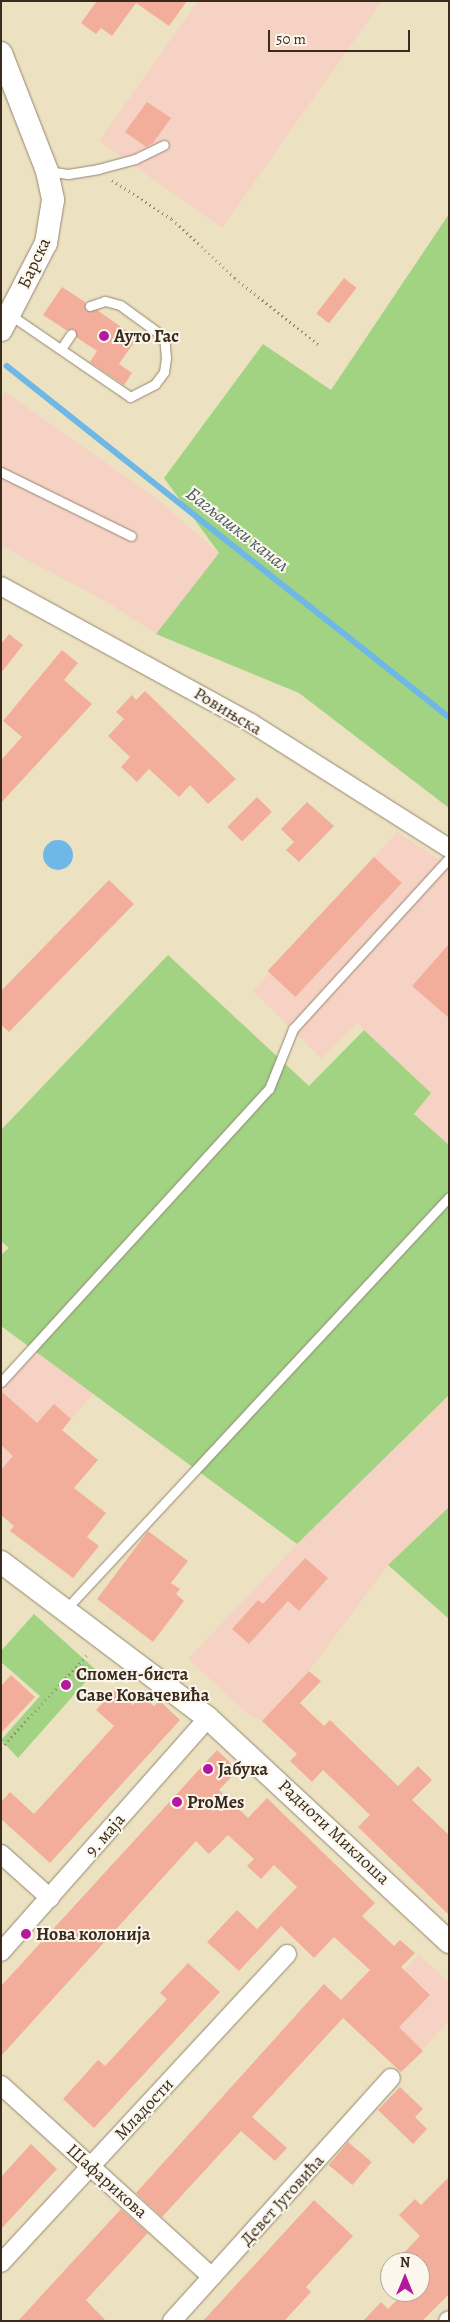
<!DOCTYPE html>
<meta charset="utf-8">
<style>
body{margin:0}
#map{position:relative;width:450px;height:2322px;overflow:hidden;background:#ece2c1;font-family:Alegreya,serif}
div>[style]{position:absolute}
.built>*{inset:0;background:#f6d2c4}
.green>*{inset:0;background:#a1d383}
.water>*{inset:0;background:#6fb7e7}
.round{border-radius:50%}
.stream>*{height:5.5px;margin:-2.75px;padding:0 2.75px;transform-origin:2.75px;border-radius:2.75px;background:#6fb7e7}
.building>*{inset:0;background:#f3ae9b;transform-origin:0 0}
.path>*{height:3px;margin-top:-1.5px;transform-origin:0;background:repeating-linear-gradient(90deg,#948670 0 1px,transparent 0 5px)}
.roads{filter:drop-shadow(0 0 1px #948670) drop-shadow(0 0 1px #948670)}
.service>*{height:9px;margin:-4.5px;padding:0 4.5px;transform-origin:4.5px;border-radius:4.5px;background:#fff}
.minor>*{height:18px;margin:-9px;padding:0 9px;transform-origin:9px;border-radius:9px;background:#fff}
.tertiary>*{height:22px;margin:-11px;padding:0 11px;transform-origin:11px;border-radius:11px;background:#fff}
.dots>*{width:14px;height:14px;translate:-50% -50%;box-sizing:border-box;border:2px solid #fbf7ec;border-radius:50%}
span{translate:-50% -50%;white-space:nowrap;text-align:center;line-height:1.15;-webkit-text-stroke:4px #fbf7ec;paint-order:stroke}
.street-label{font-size:18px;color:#3b2a1e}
.poi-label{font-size:18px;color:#3b2a1e;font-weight:700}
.left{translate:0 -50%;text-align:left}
.water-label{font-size:19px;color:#4d5b64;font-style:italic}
.frame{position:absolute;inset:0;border:2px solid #3b2a1e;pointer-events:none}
.north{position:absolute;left:380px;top:2252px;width:50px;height:50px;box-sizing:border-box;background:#fbf7ec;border:1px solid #aea59a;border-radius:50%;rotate:0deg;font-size:14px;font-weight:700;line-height:20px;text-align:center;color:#3b2a1e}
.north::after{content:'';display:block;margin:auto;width:18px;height:22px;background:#b5179e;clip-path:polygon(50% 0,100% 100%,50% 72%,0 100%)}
.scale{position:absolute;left:268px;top:30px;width:142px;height:22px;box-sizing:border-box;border:2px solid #3b2a1e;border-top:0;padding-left:6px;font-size:15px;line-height:18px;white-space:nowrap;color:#3b2a1e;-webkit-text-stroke:4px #fbf7ec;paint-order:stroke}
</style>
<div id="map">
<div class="built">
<i style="clip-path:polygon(198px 1px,382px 1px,222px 228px,99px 141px)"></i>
<i style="clip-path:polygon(5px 392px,156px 498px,219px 553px,156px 634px,107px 602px,1px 546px,1px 399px)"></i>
<i style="clip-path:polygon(397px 832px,449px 866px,449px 1145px,414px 1114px,431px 1093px,357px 1023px,322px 1059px,253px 991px)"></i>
<i style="clip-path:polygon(37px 1343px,95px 1392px,22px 1476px,1px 1470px,1px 1385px)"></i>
<i style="clip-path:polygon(449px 1395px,449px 1507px,388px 1565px,309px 1671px,262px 1721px,249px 1715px,188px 1659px,297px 1544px)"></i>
<i style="clip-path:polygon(419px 1955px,449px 1982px,449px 2021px,401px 2072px,352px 2027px)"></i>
</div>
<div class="green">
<i style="clip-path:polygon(449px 214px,449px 808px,299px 693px,156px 634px,219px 553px,164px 478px,263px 344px,331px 390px)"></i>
<i style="clip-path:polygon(168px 955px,309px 1086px,364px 1030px,431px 1093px,414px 1114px,449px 1145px,449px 1395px,297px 1544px,1px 1326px,1px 1255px,9px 1248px,1px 1241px,1px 1130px)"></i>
<i style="clip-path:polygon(449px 1507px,449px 1619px,388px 1565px)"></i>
<i style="clip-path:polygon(34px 1614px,96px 1670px,18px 1758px,1px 1740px,40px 1696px,1px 1662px,1px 1651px)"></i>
</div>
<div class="water">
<i class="round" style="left:43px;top:840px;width:30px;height:30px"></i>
</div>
<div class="stream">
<i style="left:7px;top:366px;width:564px;rotate:38.45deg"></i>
</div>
<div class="building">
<i style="clip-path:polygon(97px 1px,187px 1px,169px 26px,136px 3px,112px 36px,101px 28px,96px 34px,81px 23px)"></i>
<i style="clip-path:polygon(147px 102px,171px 118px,153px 143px,146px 147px,125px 132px)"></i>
<i style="left:344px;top:278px;width:16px;height:45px;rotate:38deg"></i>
<i style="clip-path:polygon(62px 287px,85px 302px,86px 311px,97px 310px,137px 338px,119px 364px,132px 373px,124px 385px,90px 362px,97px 351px,76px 337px,75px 329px,66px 330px,43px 315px)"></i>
<i style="clip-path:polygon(9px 634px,23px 645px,1px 673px,1px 644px)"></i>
<i style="clip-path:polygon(62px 650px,78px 663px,64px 680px,92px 704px,1px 803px,1px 760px,22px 737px,3px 721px)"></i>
<i style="clip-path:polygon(145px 691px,236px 779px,208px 804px,190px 785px,179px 797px,149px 769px,137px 782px,121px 767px,130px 757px,108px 736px,124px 719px,116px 712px,132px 695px,136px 700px)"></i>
<i style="left:257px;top:797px;width:21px;height:42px;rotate:45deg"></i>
<i style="clip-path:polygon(307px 802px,334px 826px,299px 862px,286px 850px,294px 842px,281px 829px)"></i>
<i style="left:374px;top:857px;width:38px;height:156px;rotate:43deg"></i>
<i style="clip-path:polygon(109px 880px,134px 904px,9px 1032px,1px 1025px,1px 991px)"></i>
<i style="clip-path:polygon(449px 944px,449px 1018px,412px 986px)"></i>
<i style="clip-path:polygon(1px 1391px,37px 1423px,54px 1404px,71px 1419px,62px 1430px,98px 1460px,74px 1488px,106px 1513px,87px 1537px,99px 1546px,73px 1578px,10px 1531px,14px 1526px,1px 1515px,1px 1470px,13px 1456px,1px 1445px)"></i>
<i style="clip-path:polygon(148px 1531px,188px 1561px,171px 1583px,180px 1589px,176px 1594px,184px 1601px,153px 1642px,97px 1599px)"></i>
<i style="clip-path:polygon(305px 1558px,328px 1578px,299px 1611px,288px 1601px,249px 1644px,232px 1629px,258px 1600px,263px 1604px)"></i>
<i style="clip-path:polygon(309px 1671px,321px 1681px,300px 1703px,324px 1726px,330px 1720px,398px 1786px,418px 1766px,432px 1780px,412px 1800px,449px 1835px,449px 1915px,358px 1827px,370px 1815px,323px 1770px,312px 1782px,290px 1761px,297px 1754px,262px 1721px)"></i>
<i style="clip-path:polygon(11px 1675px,35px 1697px,1px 1733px,1px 1686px)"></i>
<i style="clip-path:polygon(115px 1690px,133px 1705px,142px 1696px,154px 1706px,159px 1700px,180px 1720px,50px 1863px,1px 1819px,1px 1802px,10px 1792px,34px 1814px,114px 1726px,96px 1710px)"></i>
<i style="clip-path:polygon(217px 1750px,238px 1770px,219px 1790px,248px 1818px,267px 1798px,375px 1903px,362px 1916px,394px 1946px,400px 1940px,415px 1953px,401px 1967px,430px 1995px,399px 2027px,423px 2051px,401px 2072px,343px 2018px,252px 2117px,287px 2148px,275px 2161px,241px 2131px,162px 2217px,136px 2193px,324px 1984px,341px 2000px,370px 1970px,334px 1937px,314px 1958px,281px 1926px,239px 1971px,207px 1942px,237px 1910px,257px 1929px,297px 1887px,274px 1865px,261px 1879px,247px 1866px,254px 1859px,228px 1835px,209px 1854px,196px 1841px,1px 2056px,1px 1986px)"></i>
<i style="clip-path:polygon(188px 1963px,220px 1992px,94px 2128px,63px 2099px,98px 2060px,105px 2066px,167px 1999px,160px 1993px)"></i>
<i style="clip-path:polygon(400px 2087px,423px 2109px,415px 2117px,427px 2129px,413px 2144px,378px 2110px)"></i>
<i style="left:348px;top:2142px;width:31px;height:30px;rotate:40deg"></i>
<i style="clip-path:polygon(31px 2144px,57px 2169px,1px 2229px,1px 2177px)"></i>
<i style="clip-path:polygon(449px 2177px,449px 2294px,422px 2321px,363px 2321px,381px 2302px,388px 2309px,405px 2292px,420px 2292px,420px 2262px,395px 2262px,420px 2236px,399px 2215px,415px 2199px,421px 2205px)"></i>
<i style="clip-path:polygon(314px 2200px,353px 2236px,306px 2287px,311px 2292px,284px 2321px,203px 2321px)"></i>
<i style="clip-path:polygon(121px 2209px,148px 2233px,86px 2300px,106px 2321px,18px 2321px)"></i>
</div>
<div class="path">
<i style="left:112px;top:180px;width:72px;rotate:33deg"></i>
<i style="left:172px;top:219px;width:86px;rotate:43.1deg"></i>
<i style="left:235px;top:278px;width:109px;rotate:38.7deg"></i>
<i style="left:1px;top:1748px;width:129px;rotate:-47.2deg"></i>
</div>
<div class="roads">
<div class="service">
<i style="left:47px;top:171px;width:21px;rotate:8deg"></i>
<i style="left:68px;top:174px;width:30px;rotate:-9deg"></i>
<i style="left:98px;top:169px;width:38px;rotate:-15deg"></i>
<i style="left:135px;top:159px;width:32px;rotate:-26deg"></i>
<i style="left:9px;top:314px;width:147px;rotate:34.4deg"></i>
<i style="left:130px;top:397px;width:28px;rotate:-27deg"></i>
<i style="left:155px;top:384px;width:15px;rotate:-53deg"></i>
<i style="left:164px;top:372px;width:14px;rotate:-82deg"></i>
<i style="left:166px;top:358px;width:21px;rotate:-95deg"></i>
<i style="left:164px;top:337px;width:54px;rotate:-144deg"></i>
<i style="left:120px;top:305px;width:16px;rotate:-165deg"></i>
<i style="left:105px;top:301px;width:16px;rotate:162deg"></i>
<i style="left:61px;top:349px;width:18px;rotate:-56deg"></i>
<i style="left:1px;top:472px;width:145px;rotate:26.2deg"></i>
<i style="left:1px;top:1382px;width:397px;rotate:-47.6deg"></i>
<i style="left:269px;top:1089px;width:65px;rotate:-68.2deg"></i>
<i style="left:293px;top:1029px;width:231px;rotate:-47.6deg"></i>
<i style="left:65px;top:1610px;width:564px;rotate:-47.08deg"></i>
</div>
<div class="minor">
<i style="left:1px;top:586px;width:285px;rotate:28.7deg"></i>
<i style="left:251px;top:723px;width:234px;rotate:32.3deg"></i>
<i style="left:1px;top:1854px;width:66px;rotate:41.9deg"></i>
<i style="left:1px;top:1952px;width:312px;rotate:-48.5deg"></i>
<i style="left:1px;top:2085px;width:285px;rotate:42.3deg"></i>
<i style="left:1px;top:2263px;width:421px;rotate:-47.2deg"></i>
<i style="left:172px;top:2321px;width:327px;rotate:-48deg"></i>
<i style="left:448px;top:2321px;width:1px;rotate:-45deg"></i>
</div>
<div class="tertiary">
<i style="left:1px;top:53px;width:127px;rotate:68.7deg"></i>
<i style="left:47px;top:171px;width:30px;rotate:78deg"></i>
<i style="left:53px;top:200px;width:44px;rotate:99.2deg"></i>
<i style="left:46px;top:243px;width:98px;rotate:117.3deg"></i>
<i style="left:1px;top:1562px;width:259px;rotate:37deg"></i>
<i style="left:208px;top:1718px;width:329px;rotate:42.9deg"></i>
</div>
</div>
<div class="dots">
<i style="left:104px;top:336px;background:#b5179e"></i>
<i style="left:66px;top:1685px;background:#b5179e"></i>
<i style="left:208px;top:1769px;background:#b5179e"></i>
<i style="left:177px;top:1802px;background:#b5179e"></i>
<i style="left:26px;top:1934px;background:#b5179e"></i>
</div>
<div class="street-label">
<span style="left:34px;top:263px;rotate:-65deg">Барска</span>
<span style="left:228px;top:711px;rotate:31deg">Ровињска</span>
<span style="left:334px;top:1832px;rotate:43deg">Радноти Миклоша</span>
<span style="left:105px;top:1835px;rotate:-49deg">9. маја</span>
<span style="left:144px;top:2109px;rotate:-47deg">Младости</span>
<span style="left:107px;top:2181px;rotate:42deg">Шафарикова</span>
<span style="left:282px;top:2200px;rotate:-48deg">Девет Југовића</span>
</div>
<div class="poi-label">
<span class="left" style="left:114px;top:336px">Ауто Гас</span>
<span class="left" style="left:76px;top:1685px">Спомен-биста<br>Саве Ковачевића</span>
<span class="left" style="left:218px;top:1769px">Јабука</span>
<span class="left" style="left:187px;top:1802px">ProMes</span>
<span class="left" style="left:36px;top:1934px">Нова колонија</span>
</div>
<div class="water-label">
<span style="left:237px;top:530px;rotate:38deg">Багљашки канал</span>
</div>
<div class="frame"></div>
<div class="north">N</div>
<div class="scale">50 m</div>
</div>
